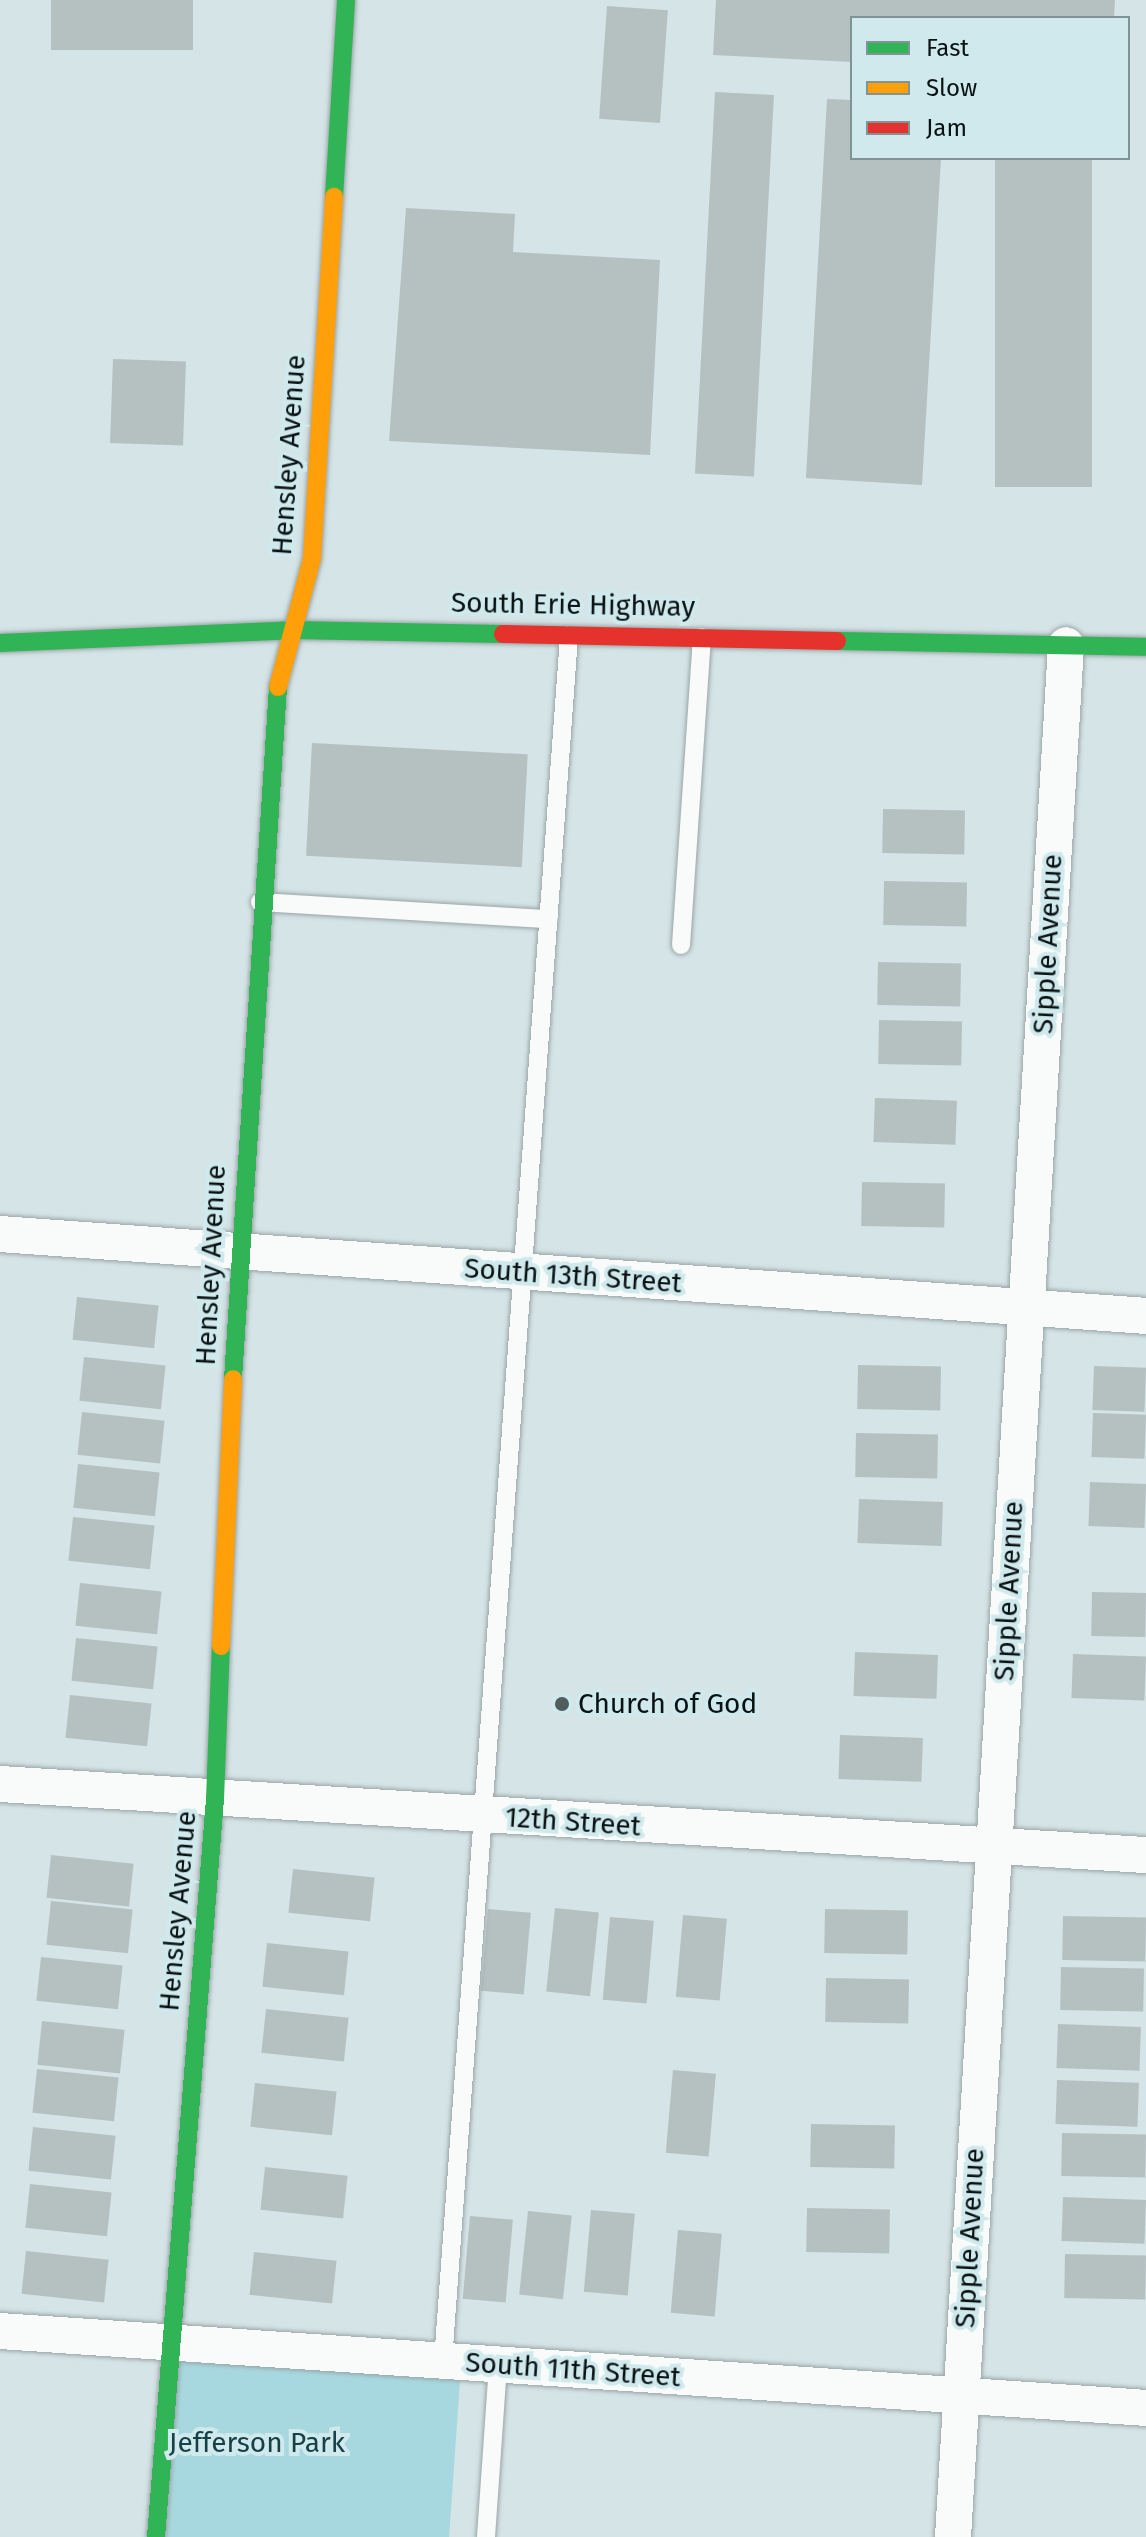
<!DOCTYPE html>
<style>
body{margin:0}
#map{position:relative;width:1146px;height:2537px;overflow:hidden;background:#d5e4e6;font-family:"Fira Sans",sans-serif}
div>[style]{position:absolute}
.green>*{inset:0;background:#a7d8e0;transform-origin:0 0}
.building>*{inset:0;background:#b5c0c1;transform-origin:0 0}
.roads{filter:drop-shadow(0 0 2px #9aa5a7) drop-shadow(0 0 2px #9aa5a7)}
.lane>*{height:18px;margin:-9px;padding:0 9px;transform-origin:9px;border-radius:9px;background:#f9fbfb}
.street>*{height:36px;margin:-18px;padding:0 18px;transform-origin:18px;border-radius:18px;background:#f9fbfb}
.fast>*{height:18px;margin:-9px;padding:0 9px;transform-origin:9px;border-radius:9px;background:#30b455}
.slow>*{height:18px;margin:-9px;padding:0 9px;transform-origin:9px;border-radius:9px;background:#ff9f0a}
.jam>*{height:18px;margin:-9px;padding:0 9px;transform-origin:9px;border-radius:9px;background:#e5322d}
.dots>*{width:22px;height:22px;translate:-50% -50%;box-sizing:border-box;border:4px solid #cfe9ec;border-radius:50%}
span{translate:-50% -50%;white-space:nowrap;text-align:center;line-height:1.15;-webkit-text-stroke:8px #cfe9ec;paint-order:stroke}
.street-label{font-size:28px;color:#0a1214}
.poi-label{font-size:28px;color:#0a1214}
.left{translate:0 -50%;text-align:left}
.park-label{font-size:28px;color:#164147}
.legend{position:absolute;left:850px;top:16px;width:280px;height:144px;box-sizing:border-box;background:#cfe9ec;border:2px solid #809396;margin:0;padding:10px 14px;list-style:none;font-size:24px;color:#0a1214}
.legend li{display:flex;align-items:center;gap:16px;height:40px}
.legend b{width:40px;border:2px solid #809396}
</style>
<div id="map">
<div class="green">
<i style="left:168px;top:2342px;width:294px;height:195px;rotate:4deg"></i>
</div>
<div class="building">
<i style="left:51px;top:0;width:142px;height:50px"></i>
<i style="clip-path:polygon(716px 0,1115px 0,1114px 18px,852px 18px,852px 62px,713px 55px)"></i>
<i style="left:607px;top:6px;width:61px;height:113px;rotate:4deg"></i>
<i style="left:715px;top:92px;width:59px;height:382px;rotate:3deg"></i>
<i style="clip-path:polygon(827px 99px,852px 100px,852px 158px,941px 158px,922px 485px,806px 478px)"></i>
<i style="left:995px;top:158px;width:97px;height:329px"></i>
<i style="clip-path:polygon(406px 208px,515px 214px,513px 252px,660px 260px,650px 455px,389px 441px)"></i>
<i style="left:113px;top:359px;width:73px;height:84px;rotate:2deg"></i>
<i style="left:312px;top:743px;width:216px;height:113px;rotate:3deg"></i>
<i style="left:883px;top:809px;width:82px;height:44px;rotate:1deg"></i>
<i style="left:884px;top:881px;width:83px;height:44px;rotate:1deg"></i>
<i style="left:878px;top:962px;width:83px;height:43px;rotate:1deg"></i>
<i style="left:879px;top:1020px;width:83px;height:44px;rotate:1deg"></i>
<i style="left:875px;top:1098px;width:82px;height:44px;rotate:2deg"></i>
<i style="left:862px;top:1182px;width:83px;height:44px;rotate:1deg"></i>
<i style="left:77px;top:1297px;width:82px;height:43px;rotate:6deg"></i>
<i style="left:84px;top:1357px;width:82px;height:44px;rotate:6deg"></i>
<i style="left:858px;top:1365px;width:83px;height:44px;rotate:1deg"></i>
<i style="left:1094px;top:1366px;width:52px;height:44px;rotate:2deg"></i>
<i style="left:82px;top:1412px;width:83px;height:43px;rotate:6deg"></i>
<i style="left:1093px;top:1413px;width:53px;height:44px;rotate:2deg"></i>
<i style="left:856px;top:1433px;width:82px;height:44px;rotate:1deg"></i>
<i style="left:78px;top:1464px;width:82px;height:44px;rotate:6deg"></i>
<i style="left:1090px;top:1482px;width:56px;height:44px;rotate:2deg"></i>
<i style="left:859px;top:1499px;width:84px;height:44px;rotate:2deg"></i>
<i style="left:73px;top:1517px;width:82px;height:44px;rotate:6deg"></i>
<i style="left:80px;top:1583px;width:82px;height:43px;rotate:6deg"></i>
<i style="left:1092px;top:1592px;width:54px;height:44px;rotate:1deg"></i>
<i style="left:76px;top:1638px;width:82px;height:43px;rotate:6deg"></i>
<i style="left:855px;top:1652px;width:83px;height:44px;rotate:2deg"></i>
<i style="left:1073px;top:1654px;width:73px;height:44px;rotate:2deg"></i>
<i style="left:70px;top:1695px;width:82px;height:43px;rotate:6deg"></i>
<i style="left:840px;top:1735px;width:83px;height:44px;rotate:2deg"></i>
<i style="left:51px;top:1855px;width:83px;height:43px;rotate:6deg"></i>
<i style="left:293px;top:1869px;width:82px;height:44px;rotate:6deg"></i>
<i style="left:51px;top:1901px;width:82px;height:44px;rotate:6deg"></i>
<i style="left:555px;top:1908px;width:44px;height:84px;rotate:6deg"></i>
<i style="left:488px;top:1909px;width:43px;height:82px;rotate:5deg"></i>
<i style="left:825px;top:1909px;width:83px;height:44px;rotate:1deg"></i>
<i style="left:683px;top:1915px;width:44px;height:82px;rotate:5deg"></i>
<i style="left:1063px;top:1916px;width:83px;height:44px;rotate:1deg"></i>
<i style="left:610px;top:1917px;width:44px;height:83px;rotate:5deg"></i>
<i style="left:267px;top:1943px;width:82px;height:44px;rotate:6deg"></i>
<i style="left:41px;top:1957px;width:82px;height:44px;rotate:6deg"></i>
<i style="left:1061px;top:1967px;width:83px;height:43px;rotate:1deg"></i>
<i style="left:826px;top:1978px;width:83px;height:44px;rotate:1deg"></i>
<i style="left:266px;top:2009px;width:83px;height:44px;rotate:6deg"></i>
<i style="left:42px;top:2021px;width:83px;height:44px;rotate:6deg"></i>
<i style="left:1058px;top:2024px;width:83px;height:44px;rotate:2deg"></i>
<i style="left:37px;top:2069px;width:82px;height:44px;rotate:6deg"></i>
<i style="left:673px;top:2070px;width:43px;height:83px;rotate:5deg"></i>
<i style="left:1057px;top:2080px;width:82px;height:44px;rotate:2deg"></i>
<i style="left:255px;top:2083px;width:82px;height:44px;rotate:6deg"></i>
<i style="left:811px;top:2124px;width:84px;height:43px;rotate:1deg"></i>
<i style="left:33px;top:2127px;width:83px;height:44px;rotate:6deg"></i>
<i style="left:1062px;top:2133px;width:84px;height:43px;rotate:1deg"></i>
<i style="left:265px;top:2167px;width:83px;height:43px;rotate:6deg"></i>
<i style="left:30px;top:2184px;width:82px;height:44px;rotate:6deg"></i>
<i style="left:1063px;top:2197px;width:83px;height:44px;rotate:2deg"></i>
<i style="left:807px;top:2208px;width:83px;height:44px;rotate:1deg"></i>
<i style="left:591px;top:2210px;width:44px;height:82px;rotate:5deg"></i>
<i style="left:528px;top:2211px;width:44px;height:84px;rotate:6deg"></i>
<i style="left:470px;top:2216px;width:43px;height:83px;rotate:5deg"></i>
<i style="left:678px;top:2230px;width:44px;height:83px;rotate:5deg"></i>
<i style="left:26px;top:2251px;width:83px;height:43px;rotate:6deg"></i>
<i style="left:254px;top:2252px;width:83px;height:43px;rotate:6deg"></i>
<i style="left:1065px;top:2254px;width:81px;height:44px;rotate:1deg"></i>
</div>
<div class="roads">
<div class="lane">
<i style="left:260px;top:902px;width:289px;rotate:3.4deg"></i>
<i style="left:681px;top:945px;width:308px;rotate:-86.1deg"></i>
<i style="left:443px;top:2361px;width:1730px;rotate:-85.82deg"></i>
<i style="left:486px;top:2537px;width:172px;rotate:-86deg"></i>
</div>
<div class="street">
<i style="left:0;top:1234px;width:1149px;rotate:4.09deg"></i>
<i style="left:0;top:1784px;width:1148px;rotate:3.55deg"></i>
<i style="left:0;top:2331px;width:1149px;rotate:3.84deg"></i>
<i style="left:953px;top:2537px;width:1895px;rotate:-86.58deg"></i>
</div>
<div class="fast">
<i style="left:334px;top:197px;width:197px;rotate:-86.5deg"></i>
<i style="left:837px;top:641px;width:309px;rotate:1.1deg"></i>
<i style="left:0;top:643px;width:292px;rotate:-2.5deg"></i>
<i style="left:292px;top:630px;width:211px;rotate:1.1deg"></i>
<i style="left:233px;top:1379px;width:693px;rotate:-86.28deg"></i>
<i style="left:156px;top:2537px;width:740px;rotate:-85.43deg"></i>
<i style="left:215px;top:1799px;width:153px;rotate:-87.8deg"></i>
</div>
<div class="slow">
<i style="left:278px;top:687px;width:133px;rotate:-75.2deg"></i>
<i style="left:312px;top:558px;width:362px;rotate:-86.5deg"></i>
<i style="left:221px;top:1646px;width:267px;rotate:-87.4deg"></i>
</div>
<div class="jam">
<i style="left:503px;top:634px;width:334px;rotate:1.2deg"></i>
</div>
</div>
<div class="dots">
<i style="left:562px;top:1704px;background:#515c5e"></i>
</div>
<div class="street-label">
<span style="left:289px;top:455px;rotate:-86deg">Hensley Avenue</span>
<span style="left:573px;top:605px;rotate:1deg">South Erie Highway</span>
<span style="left:1048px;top:944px;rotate:-87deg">Sipple Avenue</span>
<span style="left:211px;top:1265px;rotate:-87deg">Hensley Avenue</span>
<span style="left:573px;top:1276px;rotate:4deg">South 13th Street</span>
<span style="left:1009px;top:1591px;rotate:-87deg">Sipple Avenue</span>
<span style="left:573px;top:1822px;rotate:4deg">12th Street</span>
<span style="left:178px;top:1911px;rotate:-85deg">Hensley Avenue</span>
<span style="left:970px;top:2238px;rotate:-87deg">Sipple Avenue</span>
<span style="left:573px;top:2370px;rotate:4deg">South 11th Street</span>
</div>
<div class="poi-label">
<span class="left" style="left:578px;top:1704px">Church of God</span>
</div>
<div class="park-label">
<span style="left:257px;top:2443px">Jefferson Park</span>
</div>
<ul class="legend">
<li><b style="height:10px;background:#30b455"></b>Fast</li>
<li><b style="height:10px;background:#ff9f0a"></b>Slow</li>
<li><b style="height:10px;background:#e5322d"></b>Jam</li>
</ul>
</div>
